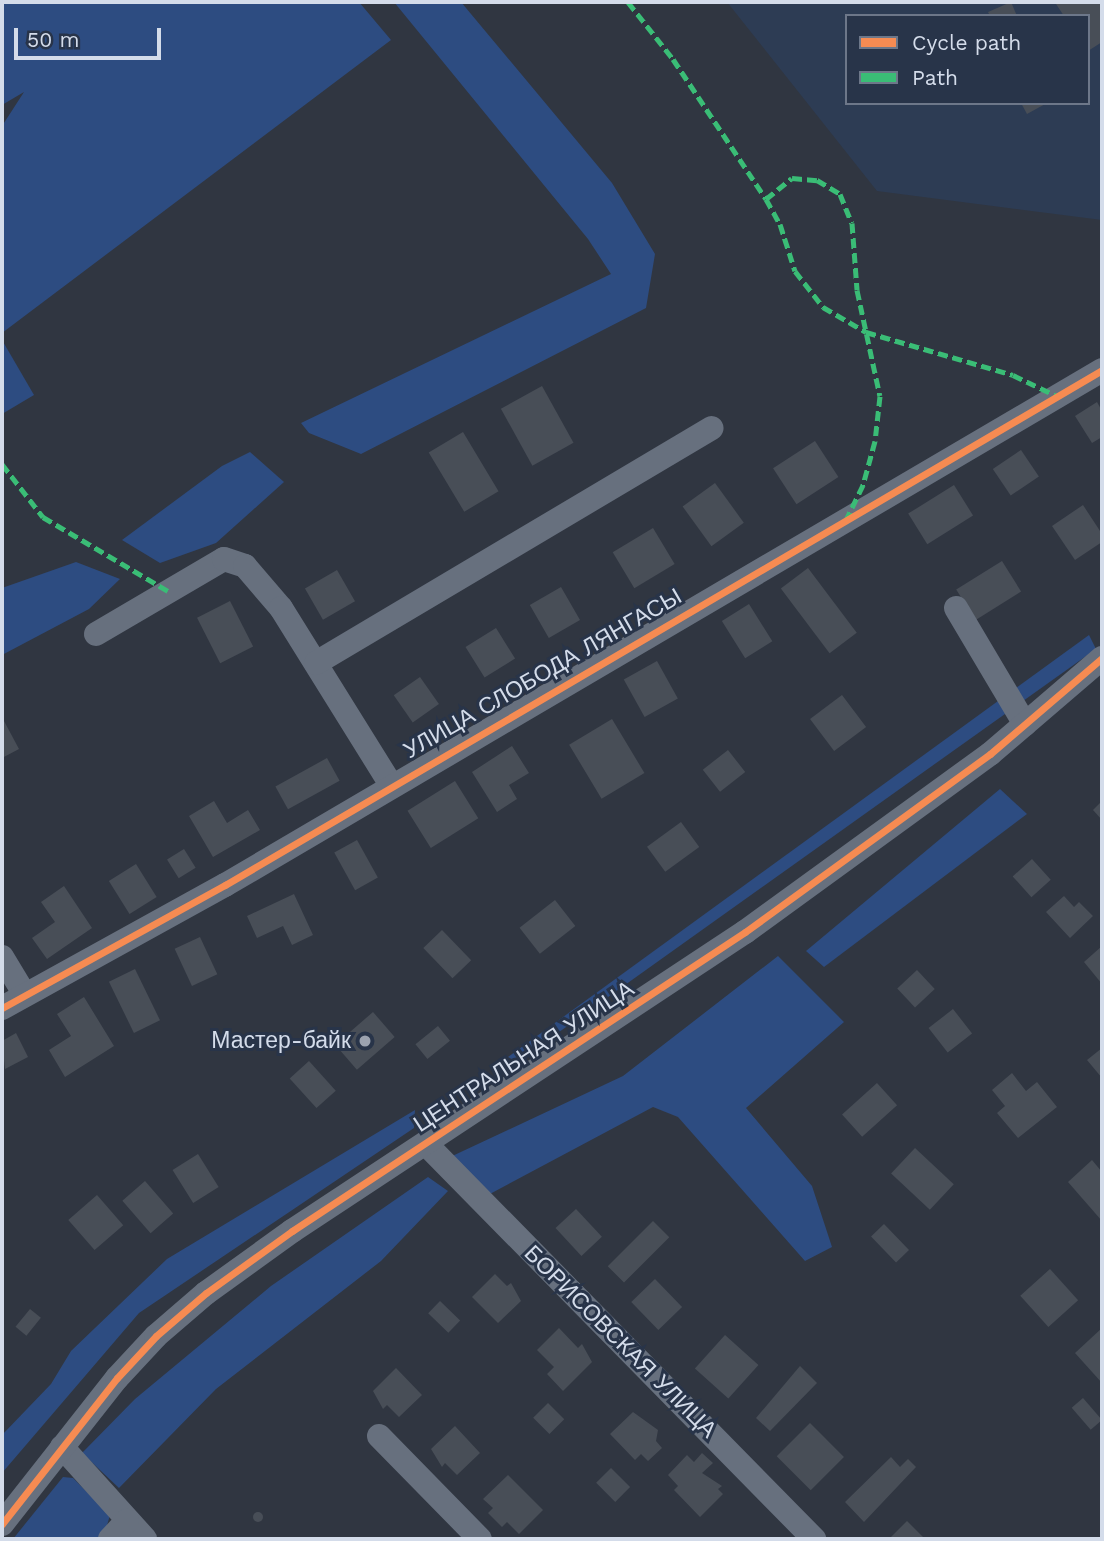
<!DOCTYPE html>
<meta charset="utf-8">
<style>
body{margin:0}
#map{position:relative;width:1104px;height:1541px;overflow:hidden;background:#303641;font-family:"Work Sans",sans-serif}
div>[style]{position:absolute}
.built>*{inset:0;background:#2d3c54}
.green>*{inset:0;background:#2d4c81}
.building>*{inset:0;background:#484e57;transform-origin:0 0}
.round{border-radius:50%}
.minor>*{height:24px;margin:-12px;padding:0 12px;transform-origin:12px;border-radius:12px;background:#67707e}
.quiet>*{height:5px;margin-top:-2.5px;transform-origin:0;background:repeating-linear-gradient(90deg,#3abd76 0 10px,transparent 0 15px)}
.cycleway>*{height:7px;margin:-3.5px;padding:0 3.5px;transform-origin:3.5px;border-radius:3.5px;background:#f68b52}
.dots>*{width:19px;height:19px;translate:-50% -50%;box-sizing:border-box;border:4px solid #283449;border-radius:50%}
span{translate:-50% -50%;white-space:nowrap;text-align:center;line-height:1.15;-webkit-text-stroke:6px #283449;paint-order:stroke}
.street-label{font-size:23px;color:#d4dcea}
.poi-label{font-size:23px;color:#d4dcea}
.right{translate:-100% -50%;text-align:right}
.frame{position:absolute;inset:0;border:4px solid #d4dcea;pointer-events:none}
.legend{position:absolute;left:845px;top:14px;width:245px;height:91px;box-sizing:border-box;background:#283449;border:2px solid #6d7789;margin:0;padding:9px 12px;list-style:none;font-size:21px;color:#d4dcea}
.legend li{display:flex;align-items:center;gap:14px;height:35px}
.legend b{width:35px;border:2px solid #6d7789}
.scale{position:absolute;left:14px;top:28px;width:147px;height:32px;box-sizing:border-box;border:4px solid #d4dcea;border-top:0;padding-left:9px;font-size:21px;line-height:24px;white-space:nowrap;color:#d4dcea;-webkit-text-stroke:5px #283449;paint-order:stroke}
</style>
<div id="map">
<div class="built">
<i style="clip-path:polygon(evenodd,727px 2px,1102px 2px,1102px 220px,877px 191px,727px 2px,847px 16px,1088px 16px,1088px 103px,847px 103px,847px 16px)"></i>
</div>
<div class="green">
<i style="clip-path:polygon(2px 2px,359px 2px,391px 40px,2px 333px,2px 126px,24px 92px,2px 105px)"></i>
<i style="clip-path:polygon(394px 2px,461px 2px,612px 183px,655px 254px,646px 308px,361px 454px,309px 433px,301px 423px,611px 274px,588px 239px)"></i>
<i style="clip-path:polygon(2px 340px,34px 395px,2px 414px)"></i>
<i style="clip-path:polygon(250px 452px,284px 482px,216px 543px,160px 563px,122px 540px,222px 466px)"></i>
<i style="clip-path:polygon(76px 562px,120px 579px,89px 609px,2px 655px,2px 588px)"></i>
<i style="clip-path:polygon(1089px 635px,1096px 649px,517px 1062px,508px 1057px)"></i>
<i style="clip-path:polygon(1000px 789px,1027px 814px,824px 967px,806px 951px)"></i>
<i style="clip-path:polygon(778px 956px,844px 1022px,746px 1108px,812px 1186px,832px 1247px,805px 1261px,678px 1117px,653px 1107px,488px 1195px,448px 1158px,623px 1076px)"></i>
<i style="clip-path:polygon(415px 1110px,414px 1128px,139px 1313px,2px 1473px,2px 1435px,51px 1384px,71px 1351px,167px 1259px)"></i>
<i style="clip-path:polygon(428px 1177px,448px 1191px,381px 1261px,216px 1389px,119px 1488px,82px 1453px,135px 1399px,271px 1286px)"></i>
<i style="clip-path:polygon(63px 1477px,73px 1478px,110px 1515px,103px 1539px,13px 1539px)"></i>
</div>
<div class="building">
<i style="clip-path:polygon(1011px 2px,1017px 16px,990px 16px,988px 12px)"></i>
<i style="clip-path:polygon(1059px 2px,1102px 2px,1102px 42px,1088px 51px,1088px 16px,1064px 16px,1056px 4px)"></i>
<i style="clip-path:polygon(1021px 103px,1047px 103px,1027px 114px)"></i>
<i style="left:542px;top:386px;width:65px;height:47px;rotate:61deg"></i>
<i style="clip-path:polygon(1097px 402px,1102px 411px,1102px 437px,1092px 443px,1075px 416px)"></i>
<i style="left:463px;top:432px;width:69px;height:40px;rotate:59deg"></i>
<i style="left:815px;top:441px;width:43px;height:50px;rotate:57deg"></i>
<i style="left:1021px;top:450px;width:32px;height:34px;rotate:56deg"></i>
<i style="left:715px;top:483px;width:49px;height:40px;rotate:54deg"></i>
<i style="left:954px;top:485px;width:36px;height:54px;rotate:58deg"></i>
<i style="clip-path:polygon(1083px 505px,1102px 534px,1102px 542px,1075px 560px,1052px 526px)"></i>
<i style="left:653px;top:528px;width:42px;height:47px;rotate:59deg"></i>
<i style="left:1002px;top:561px;width:36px;height:54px;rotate:58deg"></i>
<i style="left:808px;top:568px;width:81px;height:34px;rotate:53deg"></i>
<i style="left:337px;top:570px;width:36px;height:37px;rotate:60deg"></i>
<i style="left:561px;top:587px;width:38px;height:36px;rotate:60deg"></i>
<i style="left:230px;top:601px;width:51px;height:37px;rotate:63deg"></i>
<i style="left:749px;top:604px;width:44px;height:32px;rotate:58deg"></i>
<i style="left:496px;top:628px;width:36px;height:36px;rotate:58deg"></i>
<i style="left:657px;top:661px;width:43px;height:38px;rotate:61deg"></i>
<i style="left:420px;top:677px;width:33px;height:32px;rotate:55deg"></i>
<i style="left:842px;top:695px;width:40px;height:40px;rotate:53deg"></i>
<i style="left:612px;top:719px;width:63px;height:50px;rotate:59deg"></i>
<i style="clip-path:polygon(4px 721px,19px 749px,2px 758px,2px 723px)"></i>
<i style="clip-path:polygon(512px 746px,529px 773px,509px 785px,517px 799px,497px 812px,472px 772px)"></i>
<i style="left:728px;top:750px;width:28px;height:32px;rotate:52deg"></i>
<i style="left:327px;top:758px;width:26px;height:59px;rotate:61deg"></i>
<i style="left:455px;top:781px;width:44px;height:56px;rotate:58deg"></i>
<i style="clip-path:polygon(214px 801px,227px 823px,248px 810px,260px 830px,213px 857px,189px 816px)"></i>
<i style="clip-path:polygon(1102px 801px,1102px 820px,1093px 810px)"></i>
<i style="left:681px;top:822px;width:31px;height:42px;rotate:54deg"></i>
<i style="left:357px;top:840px;width:43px;height:26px;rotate:61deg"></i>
<i style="left:184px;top:849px;width:22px;height:20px;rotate:58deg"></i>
<i style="left:1032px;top:859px;width:28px;height:26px;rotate:48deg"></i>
<i style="left:136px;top:864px;width:39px;height:32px;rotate:58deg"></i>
<i style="clip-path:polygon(64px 886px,92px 928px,47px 959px,32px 938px,55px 922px,41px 902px)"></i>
<i style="clip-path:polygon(294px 894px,313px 935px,292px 945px,283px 926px,257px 938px,247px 916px)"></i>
<i style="clip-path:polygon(1064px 896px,1074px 907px,1079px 902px,1093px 916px,1070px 938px,1046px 912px)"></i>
<i style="left:555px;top:900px;width:33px;height:45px;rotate:52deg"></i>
<i style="left:442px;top:930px;width:42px;height:26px;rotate:46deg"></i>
<i style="left:200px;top:937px;width:41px;height:28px;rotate:65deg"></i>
<i style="clip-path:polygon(1102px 946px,1102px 984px,1084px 962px)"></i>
<i style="left:135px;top:969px;width:57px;height:29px;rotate:64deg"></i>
<i style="left:917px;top:970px;width:26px;height:27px;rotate:47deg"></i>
<i style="clip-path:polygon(84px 997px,114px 1046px,65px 1077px,49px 1050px,71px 1036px,57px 1014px)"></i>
<i style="left:953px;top:1009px;width:31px;height:31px;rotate:52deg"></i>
<i style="left:373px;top:1012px;width:33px;height:50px;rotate:49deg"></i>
<i style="left:438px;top:1026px;width:19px;height:29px;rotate:51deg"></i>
<i style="clip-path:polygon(16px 1033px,28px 1057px,5px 1069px,2px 1041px)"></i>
<i style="clip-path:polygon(1102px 1048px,1102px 1078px,1087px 1060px)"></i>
<i style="left:309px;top:1061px;width:40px;height:26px;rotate:48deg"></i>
<i style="clip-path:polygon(1012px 1073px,1026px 1091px,1037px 1082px,1057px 1107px,1018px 1138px,997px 1113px,1005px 1106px,992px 1090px)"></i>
<i style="left:877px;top:1083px;width:30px;height:47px;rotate:48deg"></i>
<i style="left:915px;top:1148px;width:53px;height:35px;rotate:43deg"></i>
<i style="left:198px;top:1154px;width:39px;height:30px;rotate:58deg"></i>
<i style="clip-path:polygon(1092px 1160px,1102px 1172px,1102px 1221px,1068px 1182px)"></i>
<i style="left:145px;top:1181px;width:43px;height:30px;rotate:49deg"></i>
<i style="left:97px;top:1195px;width:40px;height:38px;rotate:49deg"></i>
<i style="left:576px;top:1209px;width:38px;height:28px;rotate:47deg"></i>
<i style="left:653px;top:1221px;width:23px;height:64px;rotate:45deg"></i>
<i style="left:884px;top:1224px;width:36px;height:18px;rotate:46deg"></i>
<i style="left:1050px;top:1269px;width:42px;height:40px;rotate:48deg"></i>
<i style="clip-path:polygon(495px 1274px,507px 1286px,511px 1283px,521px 1301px,498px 1323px,472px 1297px)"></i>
<i style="left:655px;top:1279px;width:39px;height:33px;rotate:46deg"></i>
<i style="left:440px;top:1301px;width:28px;height:17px;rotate:44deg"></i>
<i style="left:30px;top:1309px;width:14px;height:23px;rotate:39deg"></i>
<i style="clip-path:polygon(559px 1328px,578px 1348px,582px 1344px,592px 1362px,563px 1391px,547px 1374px,554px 1367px,537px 1350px)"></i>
<i style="clip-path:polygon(1102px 1328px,1102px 1383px,1075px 1353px)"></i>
<i style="left:725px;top:1335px;width:45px;height:45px;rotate:42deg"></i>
<i style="clip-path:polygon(800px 1366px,817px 1383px,770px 1431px,756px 1418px)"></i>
<i style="clip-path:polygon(396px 1368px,422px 1395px,399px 1417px,387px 1405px,383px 1409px,373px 1391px)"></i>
<i style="left:1083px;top:1398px;width:29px;height:15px;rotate:49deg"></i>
<i style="left:548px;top:1403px;width:23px;height:21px;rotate:45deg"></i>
<i style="clip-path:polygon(633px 1412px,658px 1430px,656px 1441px,662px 1448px,648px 1461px,641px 1454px,635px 1460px,610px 1434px)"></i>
<i style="left:810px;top:1423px;width:48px;height:47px;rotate:45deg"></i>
<i style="clip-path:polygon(455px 1426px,480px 1453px,457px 1475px,445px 1463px,442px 1467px,431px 1449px)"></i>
<i style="clip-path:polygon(702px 1453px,713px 1463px,702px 1473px,722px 1486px,718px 1489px,723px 1494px,700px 1517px,674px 1490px,678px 1486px,668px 1475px,687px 1455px,694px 1462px)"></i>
<i style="clip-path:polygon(891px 1457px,900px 1467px,908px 1459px,916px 1467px,864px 1522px,845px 1502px)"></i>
<i style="left:611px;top:1468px;width:27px;height:21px;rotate:45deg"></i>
<i style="clip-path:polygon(508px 1475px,543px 1510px,519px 1534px,507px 1522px,502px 1527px,488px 1513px,493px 1508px,483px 1499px)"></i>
<i class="round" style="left:253px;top:1512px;width:10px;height:10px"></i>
<i style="clip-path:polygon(907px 1521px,925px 1539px,889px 1539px)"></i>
</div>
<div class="minor">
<i style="left:956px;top:608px;width:135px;rotate:59.3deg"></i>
<i style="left:96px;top:634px;width:148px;rotate:-30.4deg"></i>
<i style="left:224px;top:559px;width:22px;rotate:18deg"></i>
<i style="left:245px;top:566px;width:55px;rotate:49.4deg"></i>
<i style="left:281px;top:608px;width:208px;rotate:58.1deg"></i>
<i style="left:316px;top:663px;width:460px;rotate:-30.7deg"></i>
<i style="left:2px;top:957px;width:44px;rotate:58.8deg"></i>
<i style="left:2px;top:1008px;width:255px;rotate:-28.9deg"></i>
<i style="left:225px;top:885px;width:1017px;rotate:-30.42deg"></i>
<i style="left:426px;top:1144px;width:554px;rotate:45.51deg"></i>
<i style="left:379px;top:1436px;width:144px;rotate:45.6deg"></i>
<i style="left:62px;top:1447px;width:124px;rotate:47.9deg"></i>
<i style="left:2px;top:1524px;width:186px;rotate:-51.8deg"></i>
<i style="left:117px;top:1378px;width:57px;rotate:-47.1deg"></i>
<i style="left:156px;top:1336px;width:66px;rotate:-40.7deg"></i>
<i style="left:206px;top:1293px;width:106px;rotate:-35.8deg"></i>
<i style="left:292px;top:1231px;width:543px;rotate:-33.43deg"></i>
<i style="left:745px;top:932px;width:303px;rotate:-36deg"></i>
<i style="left:990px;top:754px;width:148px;rotate:-40.6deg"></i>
<i style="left:110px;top:1539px;width:25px;rotate:-47deg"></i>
</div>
<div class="quiet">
<i style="left:628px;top:2px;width:73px;rotate:51.7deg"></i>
<i style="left:673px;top:59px;width:168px;rotate:56.4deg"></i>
<i style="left:766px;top:199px;width:33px;rotate:-39deg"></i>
<i style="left:792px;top:178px;width:25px;rotate:5deg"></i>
<i style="left:817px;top:180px;width:27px;rotate:31deg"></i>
<i style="left:840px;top:194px;width:31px;rotate:68deg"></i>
<i style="left:852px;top:223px;width:67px;rotate:85.7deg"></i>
<i style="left:857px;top:290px;width:108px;rotate:77.8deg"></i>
<i style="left:880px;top:396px;width:45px;rotate:96.3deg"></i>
<i style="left:875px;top:441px;width:46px;rotate:105.3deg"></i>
<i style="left:863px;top:485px;width:37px;rotate:116deg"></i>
<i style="left:766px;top:199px;width:29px;rotate:61deg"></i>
<i style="left:780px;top:224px;width:49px;rotate:72.3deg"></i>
<i style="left:795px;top:271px;width:46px;rotate:52.1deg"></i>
<i style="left:823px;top:307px;width:50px;rotate:30.2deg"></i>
<i style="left:866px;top:332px;width:153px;rotate:16.3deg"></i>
<i style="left:1013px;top:375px;width:51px;rotate:25.6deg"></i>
<i style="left:2px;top:464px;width:67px;rotate:52.3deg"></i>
<i style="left:43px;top:517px;width:145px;rotate:30.6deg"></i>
</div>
<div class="cycleway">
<i style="left:2px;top:1008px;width:255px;rotate:-28.9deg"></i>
<i style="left:225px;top:885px;width:1017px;rotate:-30.42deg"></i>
<i style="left:2px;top:1524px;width:186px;rotate:-51.8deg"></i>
<i style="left:117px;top:1378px;width:57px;rotate:-47.1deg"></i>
<i style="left:156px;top:1336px;width:66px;rotate:-40.7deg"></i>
<i style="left:206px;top:1293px;width:106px;rotate:-35.8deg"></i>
<i style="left:292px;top:1231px;width:543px;rotate:-33.43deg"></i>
<i style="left:745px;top:932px;width:303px;rotate:-36deg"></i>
<i style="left:990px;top:754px;width:148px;rotate:-40.6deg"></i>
</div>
<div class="dots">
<i style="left:365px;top:1041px;background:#9ba2af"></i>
</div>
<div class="street-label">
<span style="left:543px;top:674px;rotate:-30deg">УЛИЦА СЛОБОДА ЛЯНГАСЫ</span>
<span style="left:524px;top:1057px;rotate:-33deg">ЦЕНТРАЛЬНАЯ УЛИЦА</span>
<span style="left:620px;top:1342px;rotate:45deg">БОРИСОВСКАЯ УЛИЦА</span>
</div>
<div class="poi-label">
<span class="right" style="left:351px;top:1041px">Мастер-байк</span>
</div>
<div class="frame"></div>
<ul class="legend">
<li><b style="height:9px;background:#f68b52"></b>Cycle path</li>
<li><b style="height:9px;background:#3abd76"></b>Path</li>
</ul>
<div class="scale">50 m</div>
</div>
